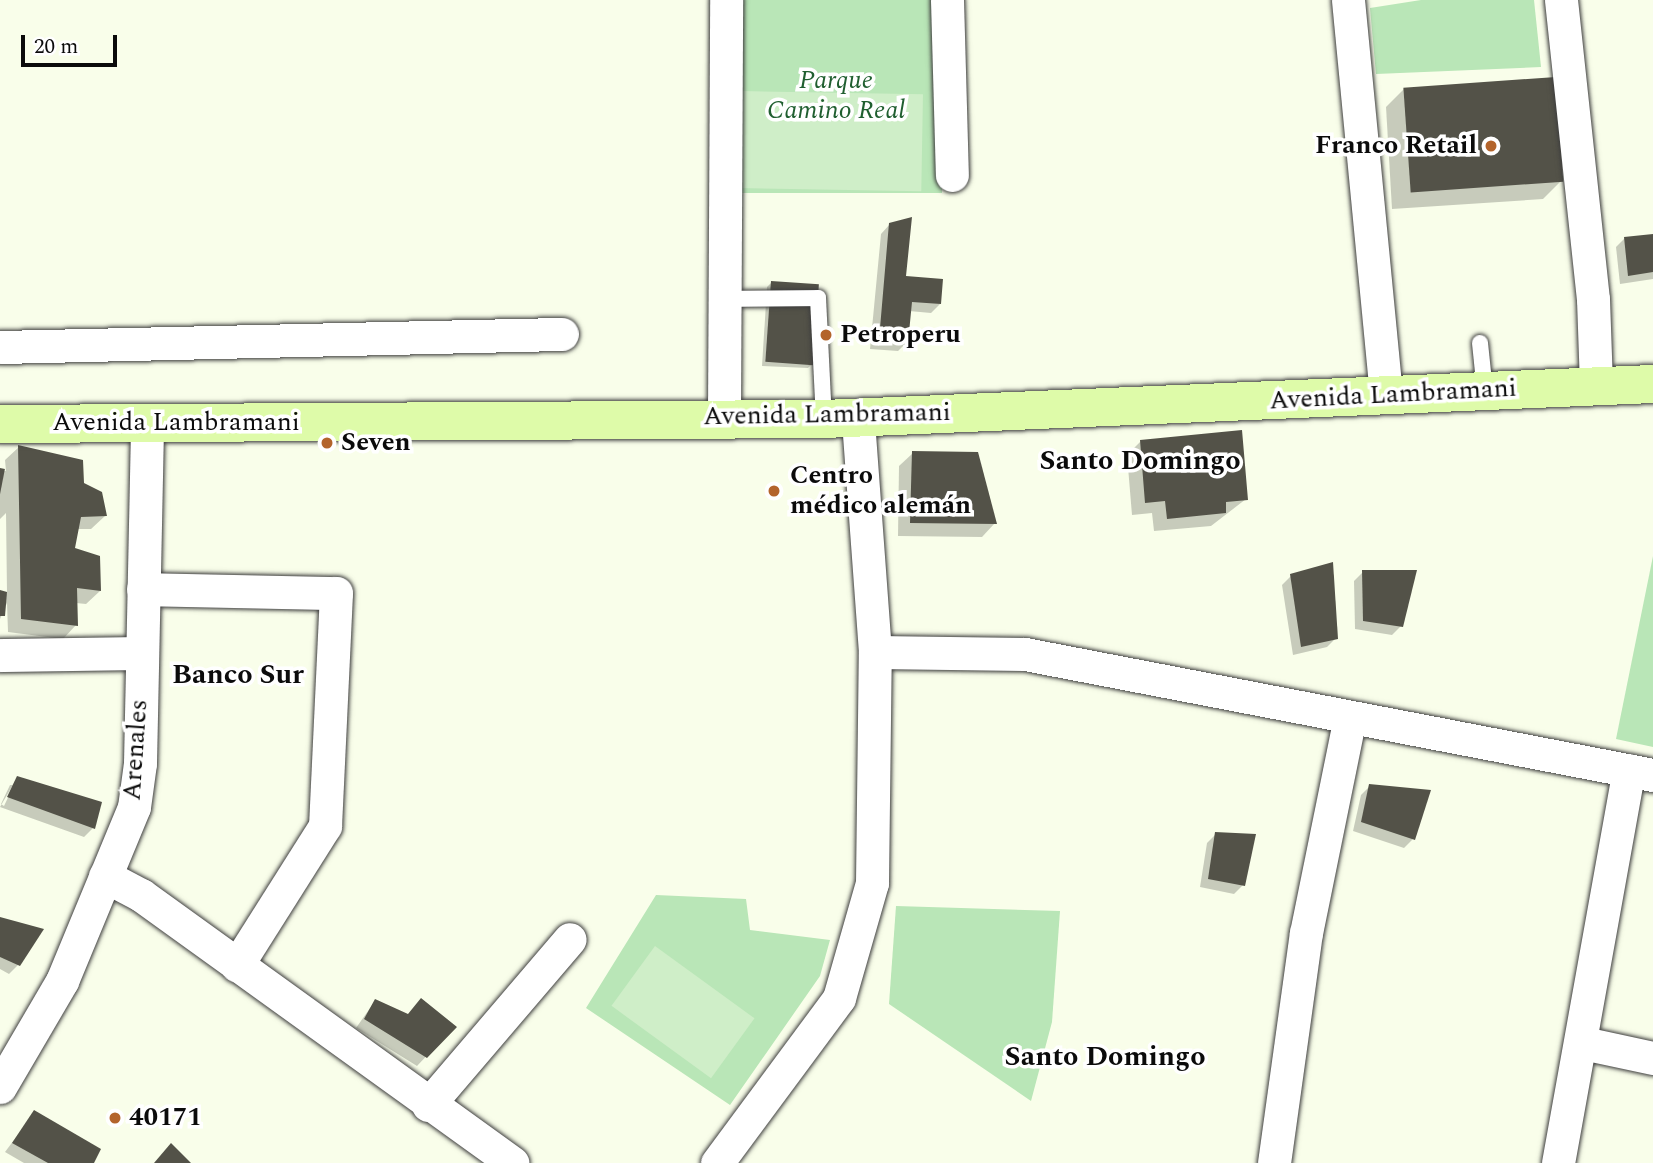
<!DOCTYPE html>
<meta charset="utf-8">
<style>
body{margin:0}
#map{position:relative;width:1653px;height:1163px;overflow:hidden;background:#f9feea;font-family:Spectral,serif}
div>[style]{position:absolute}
.green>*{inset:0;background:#b9e6b7;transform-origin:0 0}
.pitch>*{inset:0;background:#cfeec8;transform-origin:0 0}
.shadow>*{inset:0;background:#0003}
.building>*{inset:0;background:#535248;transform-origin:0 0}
.roads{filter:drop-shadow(0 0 2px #3e3e3e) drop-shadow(0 0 2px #3e3e3e)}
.lane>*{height:16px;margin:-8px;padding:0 8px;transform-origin:8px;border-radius:8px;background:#fff}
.street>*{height:33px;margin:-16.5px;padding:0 16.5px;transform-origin:16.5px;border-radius:16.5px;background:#fff}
.secondary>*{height:38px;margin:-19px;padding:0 19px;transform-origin:19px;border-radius:19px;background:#defba9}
.dots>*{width:19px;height:19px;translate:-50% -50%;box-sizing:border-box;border:4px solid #fff;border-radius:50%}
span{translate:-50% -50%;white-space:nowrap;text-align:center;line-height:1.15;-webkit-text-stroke:7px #fff;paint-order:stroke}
.park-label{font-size:26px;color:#205f30;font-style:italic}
.poi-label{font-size:26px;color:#0b0b0b;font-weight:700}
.right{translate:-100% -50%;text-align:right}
.left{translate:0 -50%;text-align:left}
.street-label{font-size:26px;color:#0b0b0b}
.neighbourhood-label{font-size:28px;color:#0b0b0b;font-weight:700}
.scale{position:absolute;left:21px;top:35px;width:96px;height:32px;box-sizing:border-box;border:4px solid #0b0b0b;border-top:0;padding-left:9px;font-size:21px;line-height:24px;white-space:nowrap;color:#0b0b0b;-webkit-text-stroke:5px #fff;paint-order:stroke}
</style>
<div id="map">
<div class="green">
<i style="left:731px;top:0;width:211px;height:193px"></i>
<i style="clip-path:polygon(1421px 0,1534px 0,1541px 67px,1376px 74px,1370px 8px)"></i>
<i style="clip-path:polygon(1653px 556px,1653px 747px,1616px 739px)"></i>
<i style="clip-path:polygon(656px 895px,746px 899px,750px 930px,830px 940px,820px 976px,730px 1105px,586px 1008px)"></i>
<i style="clip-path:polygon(896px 906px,1060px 911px,1052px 1022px,1031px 1101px,889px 1004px)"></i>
</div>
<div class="pitch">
<i style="left:740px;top:91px;width:183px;height:97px;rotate:1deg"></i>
<i style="left:655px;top:946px;width:123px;height:74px;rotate:36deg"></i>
</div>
<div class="shadow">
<i style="clip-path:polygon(1404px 89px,1561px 181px,1543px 199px,1392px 209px,1386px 107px)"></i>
<i style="clip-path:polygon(890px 224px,904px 277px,940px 304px,931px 313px,909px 311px,907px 342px,898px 351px,870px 349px,881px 234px)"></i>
<i style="clip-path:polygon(1653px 236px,1653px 279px,1620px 284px,1616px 247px,1625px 238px)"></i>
<i style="clip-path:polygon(771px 283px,812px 364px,808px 368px,762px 366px,767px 287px)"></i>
<i style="clip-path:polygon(1141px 441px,1246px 499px,1211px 526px,1154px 531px,1152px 513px,1132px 515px,1127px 455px)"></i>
<i style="clip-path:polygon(19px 447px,82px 485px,105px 516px,91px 529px,77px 529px,73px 549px,100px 591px,86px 604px,76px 603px,76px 625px,63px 639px,8px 632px,7px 603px,0 619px,0 592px,7px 594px,6px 513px,0 519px,0 470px,6px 471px,5px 460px)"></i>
<i style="clip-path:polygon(913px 453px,995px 523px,982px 537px,898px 536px,899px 466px)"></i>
<i style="clip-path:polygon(1363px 572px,1401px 626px,1392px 635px,1355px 629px,1354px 581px)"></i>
<i style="clip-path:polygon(1291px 576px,1336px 638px,1327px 647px,1293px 655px,1282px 585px)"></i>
<i style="clip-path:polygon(evenodd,17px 778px,93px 828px,84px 837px,0 807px,17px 778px,10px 785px,14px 785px,4px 806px,1px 804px,10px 785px)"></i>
<i style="clip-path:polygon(1370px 786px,1413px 839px,1404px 848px,1353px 831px,1361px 795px)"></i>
<i style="clip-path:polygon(1216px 834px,1243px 885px,1234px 894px,1200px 887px,1207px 843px)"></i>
<i style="clip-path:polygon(0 918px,18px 965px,9px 974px,0 969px)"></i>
<i style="clip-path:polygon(421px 1000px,454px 1027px,417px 1066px,356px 1028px,375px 1001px,407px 1016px)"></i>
<i style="clip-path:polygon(35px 1112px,92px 1163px,24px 1163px,5px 1152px)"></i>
</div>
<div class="building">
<i style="left:1556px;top:77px;width:105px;height:153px;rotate:86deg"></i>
<i style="clip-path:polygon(912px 217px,906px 276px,943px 279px,941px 304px,912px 302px,908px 343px,879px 340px,889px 223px)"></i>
<i style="clip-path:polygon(1653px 234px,1653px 272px,1628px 276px,1624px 237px)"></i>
<i style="left:771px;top:281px;width:48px;height:81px;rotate:4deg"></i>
<i style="clip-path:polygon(1242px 430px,1248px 500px,1226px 502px,1226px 513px,1167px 519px,1165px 501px,1145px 503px,1140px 440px)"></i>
<i style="clip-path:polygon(18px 445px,83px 460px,84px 483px,102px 492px,107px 516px,81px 517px,75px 548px,100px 556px,101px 591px,77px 588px,78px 626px,21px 619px)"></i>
<i style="clip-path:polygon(912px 451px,978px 452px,997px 524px,910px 523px)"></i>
<i style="left:0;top:468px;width:5px;height:49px;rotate:11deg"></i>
<i style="clip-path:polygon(1333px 562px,1338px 639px,1301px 647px,1290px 574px)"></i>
<i style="clip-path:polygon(1362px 570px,1417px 570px,1403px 627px,1363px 621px)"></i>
<i style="clip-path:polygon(0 590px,7px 592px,5px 616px,0 616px)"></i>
<i style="clip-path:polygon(17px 776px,102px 802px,95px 829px,7px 797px)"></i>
<i style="clip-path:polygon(1369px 784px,1431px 790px,1415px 840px,1361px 822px)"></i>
<i style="clip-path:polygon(1215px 832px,1256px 834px,1245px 886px,1208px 879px)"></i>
<i style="clip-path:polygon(0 917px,44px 929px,20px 966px,0 957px)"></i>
<i style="clip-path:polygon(421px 998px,457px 1027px,427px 1058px,364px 1019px,375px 999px,408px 1014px)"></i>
<i style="clip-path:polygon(34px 1110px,101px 1149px,94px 1163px,48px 1163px,12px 1143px)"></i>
<i style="clip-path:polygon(171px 1143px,191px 1163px,154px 1163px)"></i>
</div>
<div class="roads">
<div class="lane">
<i style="left:722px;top:299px;width:96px;rotate:-0.6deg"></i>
<i style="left:818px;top:298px;width:121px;rotate:87.2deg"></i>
<i style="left:1480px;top:343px;width:48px;rotate:84.1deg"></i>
</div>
<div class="street">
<i style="left:947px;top:0;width:175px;rotate:88.4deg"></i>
<i style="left:1348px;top:0;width:398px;rotate:84.5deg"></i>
<i style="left:1561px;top:0;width:301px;rotate:83.9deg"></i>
<i style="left:1593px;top:299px;width:87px;rotate:88deg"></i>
<i style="left:0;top:347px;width:562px;rotate:-1.33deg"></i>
<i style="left:724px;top:416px;width:416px;rotate:-89.7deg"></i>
<i style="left:143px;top:589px;width:193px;rotate:1.2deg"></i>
<i style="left:336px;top:593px;width:233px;rotate:92.7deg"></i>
<i style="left:325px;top:826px;width:165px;rotate:122.3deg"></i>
<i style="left:875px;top:652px;width:150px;rotate:0.8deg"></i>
<i style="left:1025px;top:654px;width:640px;rotate:10.91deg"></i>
<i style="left:0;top:655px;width:141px;rotate:-0.8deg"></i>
<i style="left:105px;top:876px;width:41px;rotate:27.8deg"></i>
<i style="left:141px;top:895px;width:458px;rotate:35.8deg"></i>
<i style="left:1583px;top:1043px;width:72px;rotate:12.1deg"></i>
<i style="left:0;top:1087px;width:123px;rotate:-59.7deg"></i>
<i style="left:62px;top:981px;width:188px;rotate:-67.5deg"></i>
<i style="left:134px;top:807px;width:44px;rotate:-82.2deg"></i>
<i style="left:140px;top:763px;width:339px;rotate:-88.8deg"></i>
<i style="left:428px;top:1105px;width:218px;rotate:-49.5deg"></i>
<i style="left:717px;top:1163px;width:205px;rotate:-53.5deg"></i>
<i style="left:839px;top:998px;width:120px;rotate:-74deg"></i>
<i style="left:872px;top:883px;width:231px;rotate:-89.3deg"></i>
<i style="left:875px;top:652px;width:235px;rotate:-94.2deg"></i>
<i style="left:1274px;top:1163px;width:232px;rotate:-82.1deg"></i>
<i style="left:1306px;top:933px;width:220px;rotate:-78.5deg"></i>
<i style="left:1558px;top:1163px;width:399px;rotate:-79.8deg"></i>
</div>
<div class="secondary">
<i style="left:0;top:424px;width:824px;rotate:-0.35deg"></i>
<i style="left:824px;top:419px;width:830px;rotate:-2.42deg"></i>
</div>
</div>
<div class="dots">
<i style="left:1491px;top:146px;background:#b3642b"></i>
<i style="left:826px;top:335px;background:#b3642b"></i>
<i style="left:327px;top:443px;background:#b3642b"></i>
<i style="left:774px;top:491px;background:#b3642b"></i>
<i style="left:115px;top:1118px;background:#b3642b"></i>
</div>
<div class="park-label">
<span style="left:836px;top:96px">Parque<br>Camino Real</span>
</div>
<div class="poi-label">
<span class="right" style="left:1477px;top:146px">Franco Retail</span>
<span class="left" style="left:840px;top:335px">Petroperu</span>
<span class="left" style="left:341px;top:443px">Seven</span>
<span class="left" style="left:790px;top:491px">Centro<br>médico alemán</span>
<span class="left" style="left:129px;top:1118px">40171</span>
</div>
<div class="street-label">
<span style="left:1393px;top:395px;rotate:-3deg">Avenida Lambramani</span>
<span style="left:827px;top:415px;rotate:-1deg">Avenida Lambramani</span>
<span style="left:176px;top:423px">Avenida Lambramani</span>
<span style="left:136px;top:750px;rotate:-86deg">Arenales</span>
</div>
<div class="neighbourhood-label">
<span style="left:1140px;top:461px">Santo Domingo</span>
<span style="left:238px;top:675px">Banco Sur</span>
<span style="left:1105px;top:1057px">Santo Domingo</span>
</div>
<div class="scale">20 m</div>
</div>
